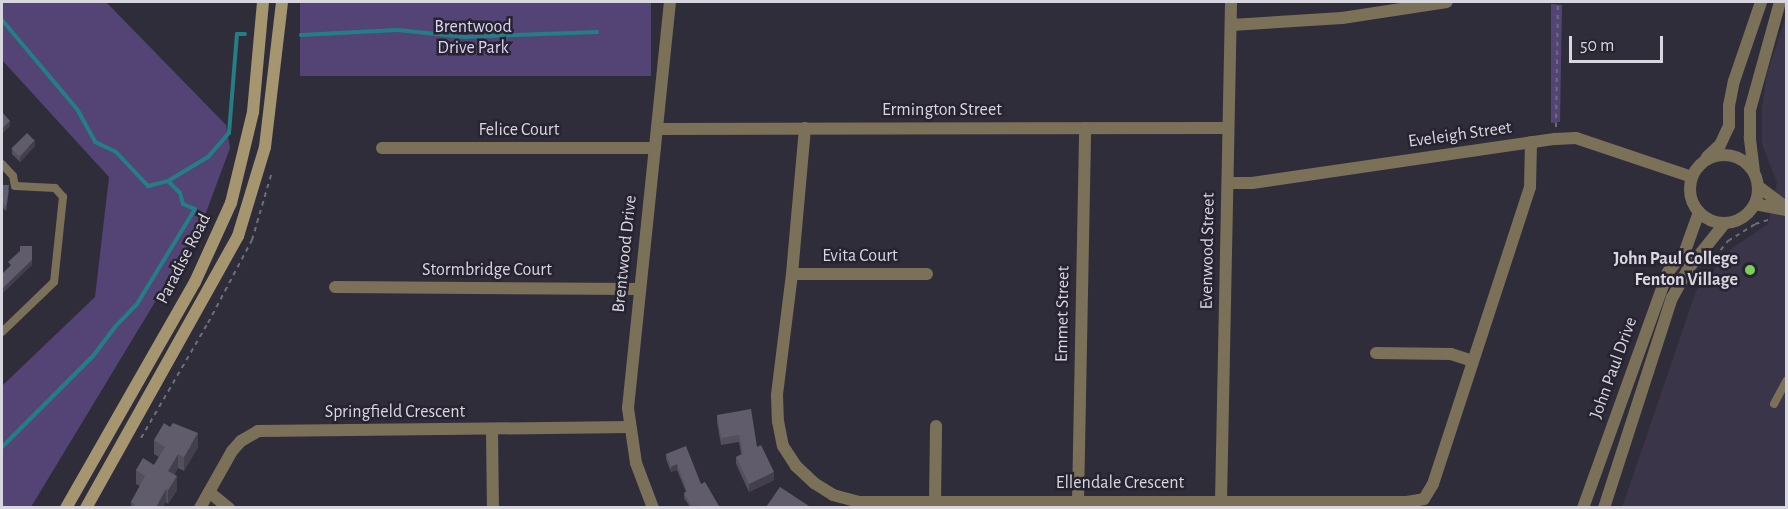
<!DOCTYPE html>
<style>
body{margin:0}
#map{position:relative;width:1788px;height:509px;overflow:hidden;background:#302d3b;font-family:"Alegreya Sans",sans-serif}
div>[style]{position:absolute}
.built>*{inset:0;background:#3a3549}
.green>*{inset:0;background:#534475;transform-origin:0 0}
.stream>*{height:4px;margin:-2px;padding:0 2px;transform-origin:2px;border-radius:2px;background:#237f85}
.path>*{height:2px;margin-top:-1px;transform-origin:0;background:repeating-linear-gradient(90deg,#6f6d79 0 4.5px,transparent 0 9px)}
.service>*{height:8px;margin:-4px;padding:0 4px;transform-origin:4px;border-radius:4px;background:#7b7159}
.minor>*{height:12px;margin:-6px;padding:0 6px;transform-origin:6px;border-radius:6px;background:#7b7159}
.tertiary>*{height:12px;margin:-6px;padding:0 6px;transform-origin:6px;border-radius:6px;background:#7b7159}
.tertiary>.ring{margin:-6px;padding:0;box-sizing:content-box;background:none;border:12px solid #7b7159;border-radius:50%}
.secondary>*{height:12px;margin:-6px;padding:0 6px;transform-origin:6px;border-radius:6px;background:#a69670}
.wall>*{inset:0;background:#534f5d}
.shaded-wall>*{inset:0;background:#43404c}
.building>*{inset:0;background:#605c6c;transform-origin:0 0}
.dots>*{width:16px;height:16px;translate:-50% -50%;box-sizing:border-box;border:3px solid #272330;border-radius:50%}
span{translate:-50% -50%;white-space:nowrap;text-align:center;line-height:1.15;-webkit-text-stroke:5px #272330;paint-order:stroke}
.park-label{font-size:18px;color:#ddd4f5}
.street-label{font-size:18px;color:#d8d6df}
.poi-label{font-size:18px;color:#d8d6df;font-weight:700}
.right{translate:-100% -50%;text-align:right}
.frame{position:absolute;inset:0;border:3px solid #d8d6df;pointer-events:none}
.scale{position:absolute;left:1569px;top:36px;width:94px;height:27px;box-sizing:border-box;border:3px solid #d8d6df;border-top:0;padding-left:8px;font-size:18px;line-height:21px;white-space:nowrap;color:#d8d6df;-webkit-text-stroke:4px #272330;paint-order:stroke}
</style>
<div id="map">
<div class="built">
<i style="clip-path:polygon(1786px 17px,1786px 507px,1622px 508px,1696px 291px,1731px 249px,1768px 224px,1777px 183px,1762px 144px,1762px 106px,1767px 73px)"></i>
</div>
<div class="green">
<i style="clip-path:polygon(2px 2px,106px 2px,226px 125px,230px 148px,201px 226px,31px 507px,2px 507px,2px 386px,95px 297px,109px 177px,2px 60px)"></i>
<i style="left:300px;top:2px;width:351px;height:74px"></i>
<i style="clip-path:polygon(1551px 4px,1562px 5px,1560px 122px,1551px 123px)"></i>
</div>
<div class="stream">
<i style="left:2px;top:20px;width:116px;rotate:49.9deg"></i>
<i style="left:77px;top:109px;width:38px;rotate:61deg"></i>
<i style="left:95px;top:142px;width:23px;rotate:25deg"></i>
<i style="left:116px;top:152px;width:47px;rotate:46.7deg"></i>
<i style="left:148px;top:186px;width:21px;rotate:-14deg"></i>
<i style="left:168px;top:181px;width:17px;rotate:45deg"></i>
<i style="left:180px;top:193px;width:11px;rotate:75deg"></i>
<i style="left:183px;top:204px;width:13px;rotate:23deg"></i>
<i style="left:195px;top:209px;width:111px;rotate:121.4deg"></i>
<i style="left:137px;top:304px;width:32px;rotate:134deg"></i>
<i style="left:115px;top:327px;width:36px;rotate:127deg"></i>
<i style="left:93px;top:356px;width:129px;rotate:135deg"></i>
<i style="left:301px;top:35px;width:97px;rotate:-3deg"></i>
<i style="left:398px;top:30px;width:67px;rotate:6deg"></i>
<i style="left:465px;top:37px;width:132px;rotate:-2.2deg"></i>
<i style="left:168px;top:181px;width:47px;rotate:-31deg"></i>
<i style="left:208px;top:157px;width:32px;rotate:-49deg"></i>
<i style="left:229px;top:133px;width:99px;rotate:-85.4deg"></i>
<i style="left:237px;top:34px;width:8px"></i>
</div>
<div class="path">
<i style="left:1556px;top:127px;width:125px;rotate:-89.1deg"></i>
<i style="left:1715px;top:257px;width:21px;rotate:-51deg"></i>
<i style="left:1728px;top:241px;width:32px;rotate:-32deg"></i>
<i style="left:1755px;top:224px;width:14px;rotate:-17deg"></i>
<i style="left:141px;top:438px;width:133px;rotate:-59.8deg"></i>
<i style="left:208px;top:323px;width:94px;rotate:-62.1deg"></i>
<i style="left:252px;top:240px;width:68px;rotate:-73.7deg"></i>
</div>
<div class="service">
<i style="left:2px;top:164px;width:16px;rotate:47deg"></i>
<i style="left:13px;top:176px;width:10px;rotate:79deg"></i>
<i style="left:15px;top:186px;width:40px;rotate:2.9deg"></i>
<i style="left:55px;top:188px;width:12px;rotate:48deg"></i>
<i style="left:63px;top:197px;width:85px;rotate:96deg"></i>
<i style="left:54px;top:282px;width:72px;rotate:136.1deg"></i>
<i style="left:1774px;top:404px;width:26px;rotate:-62deg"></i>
</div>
<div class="minor">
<i style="left:1231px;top:25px;width:111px;rotate:-3.6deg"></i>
<i style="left:1342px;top:18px;width:106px;rotate:-8.7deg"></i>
<i style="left:805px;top:128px;width:147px;rotate:95.1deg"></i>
<i style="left:792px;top:274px;width:122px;rotate:97.1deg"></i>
<i style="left:777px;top:395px;width:26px;rotate:88deg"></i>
<i style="left:778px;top:421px;width:25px;rotate:79deg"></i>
<i style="left:783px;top:446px;width:24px;rotate:57deg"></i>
<i style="left:796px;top:466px;width:25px;rotate:43deg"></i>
<i style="left:814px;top:483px;width:22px;rotate:32deg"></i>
<i style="left:833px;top:495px;width:28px;rotate:15deg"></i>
<i style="left:860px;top:502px;width:547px"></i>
<i style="left:1407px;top:502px;width:17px;rotate:-10deg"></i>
<i style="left:1424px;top:499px;width:17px;rotate:-59deg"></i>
<i style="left:1433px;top:484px;width:312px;rotate:-71.9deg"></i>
<i style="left:1530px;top:187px;width:45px;rotate:-88.7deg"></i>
<i style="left:657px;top:129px;width:570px;rotate:-0.1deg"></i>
<i style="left:382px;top:148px;width:273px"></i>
<i style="left:1228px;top:183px;width:24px"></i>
<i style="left:1252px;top:183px;width:306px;rotate:-8.3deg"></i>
<i style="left:1555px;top:139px;width:21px;rotate:-3deg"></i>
<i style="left:1576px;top:138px;width:122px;rotate:18.6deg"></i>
<i style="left:1759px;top:187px;width:34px;rotate:37deg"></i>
<i style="left:1755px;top:204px;width:32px;rotate:11deg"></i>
<i style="left:792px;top:274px;width:135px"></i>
<i style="left:335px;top:287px;width:304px;rotate:0.4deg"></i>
<i style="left:1376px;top:353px;width:75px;rotate:0.8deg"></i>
<i style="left:1451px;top:354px;width:22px;rotate:18deg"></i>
<i style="left:492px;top:430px;width:78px;rotate:89.3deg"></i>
<i style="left:209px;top:492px;width:26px;rotate:39deg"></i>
<i style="left:935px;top:501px;width:75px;rotate:-89.2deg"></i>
<i style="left:1078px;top:501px;width:373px;rotate:-88.9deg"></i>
<i style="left:1221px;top:502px;width:500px;rotate:-88.85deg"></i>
<i style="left:200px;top:508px;width:65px;rotate:-60.7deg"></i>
<i style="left:232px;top:451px;width:13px;rotate:-48deg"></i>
<i style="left:241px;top:441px;width:20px;rotate:-30deg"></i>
<i style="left:258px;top:431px;width:371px;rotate:-0.6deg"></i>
<i style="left:653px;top:508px;width:48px;rotate:-110.7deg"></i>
<i style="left:636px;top:463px;width:56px;rotate:-98.3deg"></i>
<i style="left:628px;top:408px;width:408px;rotate:-84.1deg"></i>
</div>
<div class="tertiary">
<i class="ring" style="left:1690px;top:155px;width:56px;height:56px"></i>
<i style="left:1707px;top:157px;width:18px;rotate:-43deg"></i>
<i style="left:1720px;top:145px;width:21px;rotate:-65deg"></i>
<i style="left:1729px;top:126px;width:20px;rotate:-90deg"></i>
<i style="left:1729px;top:106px;width:25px;rotate:-79deg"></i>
<i style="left:1734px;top:81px;width:83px;rotate:-71.1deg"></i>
<i style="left:1754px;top:172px;width:35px;rotate:-97deg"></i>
<i style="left:1750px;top:137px;width:27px;rotate:-90deg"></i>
<i style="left:1750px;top:110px;width:112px;rotate:-74.5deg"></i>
<i style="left:1583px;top:508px;width:251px;rotate:-70.2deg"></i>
<i style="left:1668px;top:272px;width:27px;rotate:-51deg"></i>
<i style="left:1685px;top:251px;width:41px;rotate:-70.3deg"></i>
<i style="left:1604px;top:508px;width:221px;rotate:-72.1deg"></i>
<i style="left:1672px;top:298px;width:33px;rotate:-61deg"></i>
<i style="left:1688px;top:269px;width:59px;rotate:-51.2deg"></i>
</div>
<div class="secondary">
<i style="left:66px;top:508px;width:260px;rotate:-60.3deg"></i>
<i style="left:195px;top:282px;width:87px;rotate:-65.5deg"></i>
<i style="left:231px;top:203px;width:94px;rotate:-76.4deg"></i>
<i style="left:253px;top:112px;width:110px;rotate:-84.8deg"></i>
<i style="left:86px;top:508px;width:312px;rotate:-60.8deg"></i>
<i style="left:238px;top:236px;width:93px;rotate:-73.1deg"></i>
<i style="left:265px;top:147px;width:146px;rotate:-83.3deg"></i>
</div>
<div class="wall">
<i style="clip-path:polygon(35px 146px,20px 162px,12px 154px,12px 149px)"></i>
<i style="clip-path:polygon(2px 185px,9px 190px,6px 211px,2px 207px)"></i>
<i style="clip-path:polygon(717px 415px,757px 447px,774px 480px,749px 492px,736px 464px,736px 457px,741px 454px,739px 442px,721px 445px,717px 423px)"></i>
<i style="clip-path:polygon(154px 440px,198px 447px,184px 471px,178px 468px,174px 475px,177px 490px,168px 504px,166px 502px,163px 507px,131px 507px,131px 502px,140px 486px,136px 484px,136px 470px,154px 465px,159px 457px,154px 454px)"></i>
<i style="clip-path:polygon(666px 454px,701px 484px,719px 507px,690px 507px,684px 498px,684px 493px,686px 492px,677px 470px,671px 472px,666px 459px)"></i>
</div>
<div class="shaded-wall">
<i style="clip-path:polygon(10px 121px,10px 126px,2px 134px,2px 129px)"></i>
<i style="clip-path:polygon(35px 141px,35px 146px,20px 162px,20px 157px)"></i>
<i style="clip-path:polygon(32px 260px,32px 265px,2px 294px,2px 289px)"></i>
<i style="clip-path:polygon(198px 433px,198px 447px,184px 471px,184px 457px)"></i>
<i style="clip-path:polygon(178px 454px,178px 468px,168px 484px,168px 471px)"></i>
<i style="clip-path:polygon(677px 464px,677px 470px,671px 472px,671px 467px)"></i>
<i style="clip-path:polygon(774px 472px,774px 480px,749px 492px,749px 484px)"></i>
<i style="clip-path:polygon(177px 476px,177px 490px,168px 504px,168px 490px)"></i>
<i style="clip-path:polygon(166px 489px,166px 502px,163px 507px,156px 507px)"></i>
</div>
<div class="building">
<i style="clip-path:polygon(2px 112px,10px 121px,2px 129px)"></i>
<i style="left:27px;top:133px;width:11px;height:22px;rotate:45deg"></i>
<i style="clip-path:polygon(2px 185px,9px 185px,6px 206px,2px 202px)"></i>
<i style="clip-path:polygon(20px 246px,32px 246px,32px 260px,2px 289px,2px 274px,11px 265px,8px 262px,20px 251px)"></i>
<i style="clip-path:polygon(751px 409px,757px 447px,761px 445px,774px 472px,749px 484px,736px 457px,743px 454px,739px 435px,721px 438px,717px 415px)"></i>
<i style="clip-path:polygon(164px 423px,170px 427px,173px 423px,198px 433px,184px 457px,178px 454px,168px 471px,177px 476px,168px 490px,166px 489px,156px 507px,133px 507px,135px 504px,131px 502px,145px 476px,136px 470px,143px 458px,154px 465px,165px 447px,154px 440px)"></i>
<i style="clip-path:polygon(686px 446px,701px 484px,705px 482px,719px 506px,717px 507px,697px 507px,696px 505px,692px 507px,684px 493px,687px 491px,677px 464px,671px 467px,666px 454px)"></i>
<i style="clip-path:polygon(780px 487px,809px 506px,808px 507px,766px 507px)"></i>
</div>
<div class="dots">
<i style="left:1750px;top:270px;background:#7ad156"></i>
</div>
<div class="park-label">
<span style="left:473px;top:38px">Brentwood<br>Drive Park</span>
</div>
<div class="street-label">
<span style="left:942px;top:110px">Ermington Street</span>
<span style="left:519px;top:130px">Felice Court</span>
<span style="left:1460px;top:135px;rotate:-8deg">Eveleigh Street</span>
<span style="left:1208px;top:251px;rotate:-89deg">Evenwood Street</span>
<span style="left:625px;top:254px;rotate:-84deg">Brentwood Drive</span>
<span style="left:860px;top:256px">Evita Court</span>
<span style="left:184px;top:259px;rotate:-63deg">Paradise Road</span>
<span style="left:487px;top:270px">Stormbridge Court</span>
<span style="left:1063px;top:314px;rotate:-89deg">Emmet Street</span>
<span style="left:1614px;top:368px;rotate:-70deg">John Paul Drive</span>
<span style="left:395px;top:412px">Springfield Crescent</span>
<span style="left:1120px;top:483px">Ellendale Crescent</span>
</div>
<div class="poi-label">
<span class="right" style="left:1738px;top:270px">John Paul College<br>Fenton Village</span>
</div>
<div class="frame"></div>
<div class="scale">50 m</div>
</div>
